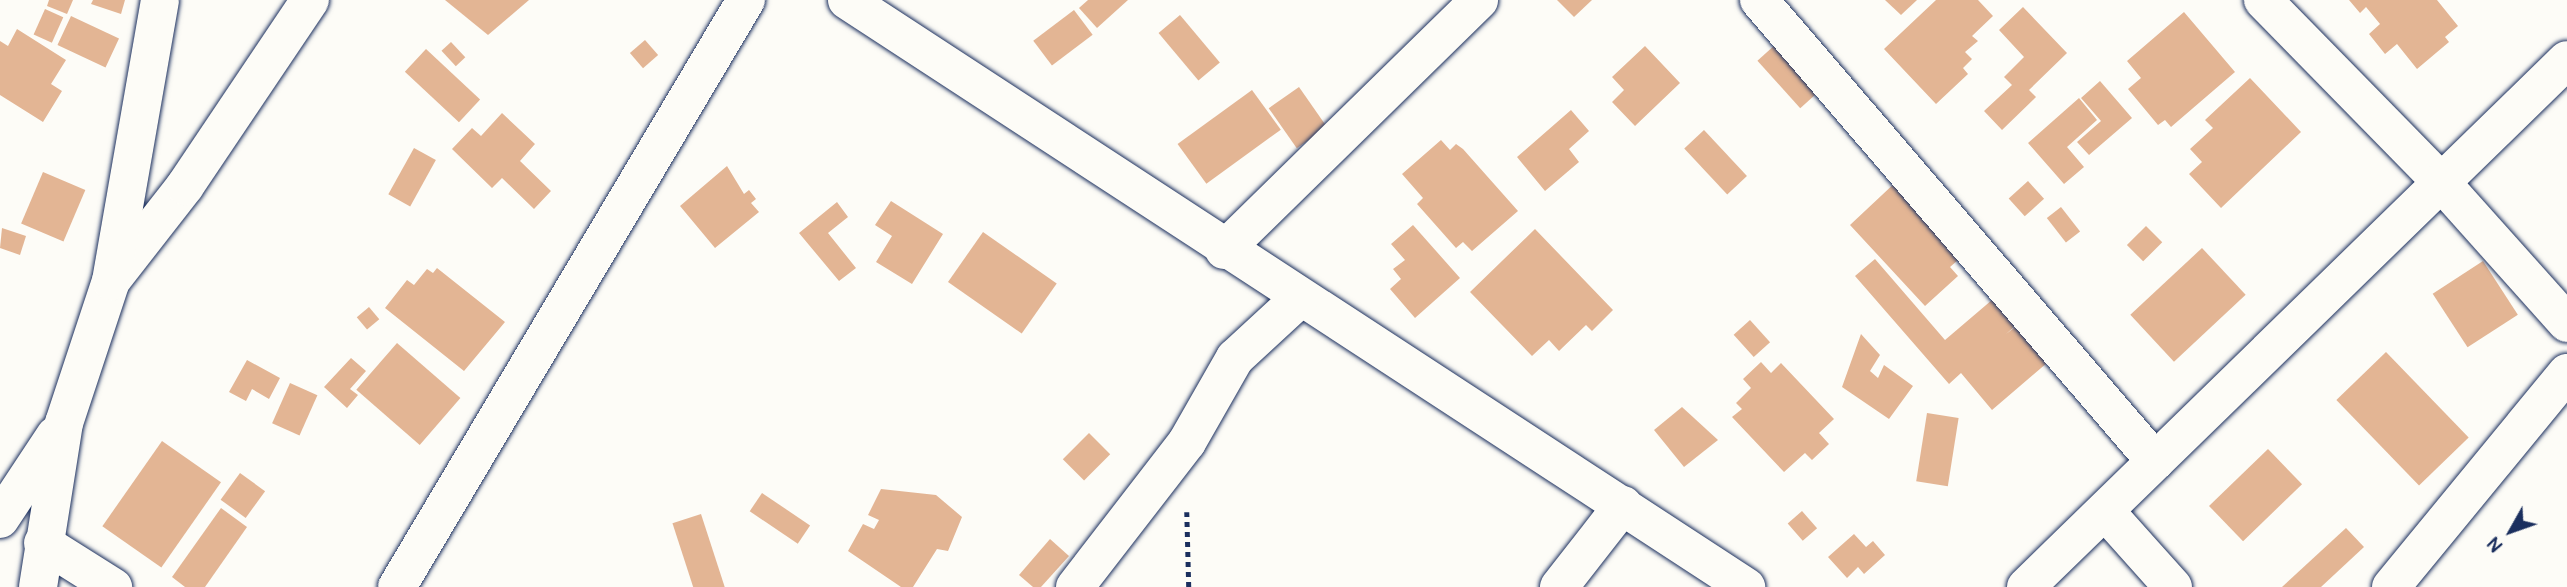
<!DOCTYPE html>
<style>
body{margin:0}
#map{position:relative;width:2567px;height:587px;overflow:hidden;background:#fdfcf7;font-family:Pangolin,sans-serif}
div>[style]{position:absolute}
.building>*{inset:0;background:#e3b594;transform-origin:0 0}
.path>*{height:4.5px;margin-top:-2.25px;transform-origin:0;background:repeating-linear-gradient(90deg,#1b2f5e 0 5px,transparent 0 10px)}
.roads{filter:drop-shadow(0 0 2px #1b2f5e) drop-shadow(0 0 2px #1b2f5e)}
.minor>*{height:38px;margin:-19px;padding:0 19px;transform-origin:19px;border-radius:19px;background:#fdfcf7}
span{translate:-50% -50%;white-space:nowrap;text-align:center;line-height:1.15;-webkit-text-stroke:5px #fdfcf7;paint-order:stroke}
.north{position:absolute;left:2476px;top:496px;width:70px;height:70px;-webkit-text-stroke:5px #fdfcf7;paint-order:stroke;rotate:230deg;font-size:19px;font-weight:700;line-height:28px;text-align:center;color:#1b2f5e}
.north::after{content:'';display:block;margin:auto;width:24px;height:32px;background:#1b2f5e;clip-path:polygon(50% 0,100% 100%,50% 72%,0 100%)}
</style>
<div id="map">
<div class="building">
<i style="clip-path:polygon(49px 0,73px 0,67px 14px,47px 6px)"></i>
<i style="clip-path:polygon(93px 0,125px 0,121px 14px,91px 4px)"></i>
<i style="clip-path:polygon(445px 0,529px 0,488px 35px)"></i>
<i style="clip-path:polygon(1088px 0,1128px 0,1097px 28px,1079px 8px)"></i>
<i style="clip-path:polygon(1557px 0,1592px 0,1574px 17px)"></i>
<i style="clip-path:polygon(1885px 0,1917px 0,1901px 15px)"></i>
<i style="clip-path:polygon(1936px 0,1978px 0,1993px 16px,1972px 36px,1978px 41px,1965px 52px,1972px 59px,1963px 68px,1968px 74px,1936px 104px,1884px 49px)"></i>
<i style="clip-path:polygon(2349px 0,2437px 0,2458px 26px,2445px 37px,2449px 42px,2417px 69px,2397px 44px,2385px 54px,2369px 34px,2380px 24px,2366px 7px,2360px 13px)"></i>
<i style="clip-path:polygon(2023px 7px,2067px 53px,2029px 90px,2036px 97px,2002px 130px,1984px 111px,2012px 85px,2004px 77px,2024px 57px,1999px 30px)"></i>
<i style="left:45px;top:9px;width:20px;height:28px;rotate:24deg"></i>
<i style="left:1074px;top:10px;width:31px;height:51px;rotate:53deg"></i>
<i style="clip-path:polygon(2184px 12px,2235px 72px,2171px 127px,2165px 120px,2158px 125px,2128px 89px,2141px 78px,2127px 61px)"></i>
<i style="left:1180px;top:15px;width:62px;height:28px;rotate:50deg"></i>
<i style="left:71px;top:16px;width:53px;height:32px;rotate:25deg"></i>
<i style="clip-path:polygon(17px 29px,66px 60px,51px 84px,62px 91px,43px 122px,0 95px,0 41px,8px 46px)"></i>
<i style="left:645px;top:40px;width:20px;height:20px;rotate:49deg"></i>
<i style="left:451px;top:42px;width:21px;height:13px;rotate:47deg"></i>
<i style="left:1776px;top:44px;width:64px;height:25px;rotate:48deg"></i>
<i style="clip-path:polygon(1645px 46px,1680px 83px,1635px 126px,1612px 102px,1624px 90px,1612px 77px)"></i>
<i style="left:426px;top:49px;width:74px;height:31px;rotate:43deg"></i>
<i style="clip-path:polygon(2250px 78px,2301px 132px,2221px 208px,2189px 174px,2202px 162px,2190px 149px,2213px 128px,2205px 120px)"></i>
<i style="clip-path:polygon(2100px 81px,2132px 118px,2089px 155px,2077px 142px,2101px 121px,2081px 98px)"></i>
<i style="left:1299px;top:87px;width:49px;height:37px;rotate:55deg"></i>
<i style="left:1252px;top:90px;width:49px;height:92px;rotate:54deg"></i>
<i style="clip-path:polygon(2079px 98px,2097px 120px,2067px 147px,2084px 167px,2064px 184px,2028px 143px)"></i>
<i style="clip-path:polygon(1571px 110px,1589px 131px,1569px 149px,1579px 162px,1545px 191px,1517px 157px)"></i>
<i style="clip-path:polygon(502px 113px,535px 144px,520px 161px,551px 191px,534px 209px,502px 178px,492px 188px,452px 149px,472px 128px,481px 136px)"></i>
<i style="left:1704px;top:130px;width:63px;height:27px;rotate:47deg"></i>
<i style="clip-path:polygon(1441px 140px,1450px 150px,1456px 144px,1463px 149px,1518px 211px,1472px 251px,1463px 242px,1456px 248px,1417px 204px,1423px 198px,1402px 174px)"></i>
<i style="left:414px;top:148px;width:25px;height:53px;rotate:29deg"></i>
<i style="clip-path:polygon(727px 166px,744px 194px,749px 190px,756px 199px,751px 203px,759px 212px,715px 248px,680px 206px)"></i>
<i style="left:43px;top:172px;width:46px;height:56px;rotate:23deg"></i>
<i style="clip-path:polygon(1898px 180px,1965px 254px,1950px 267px,1958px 276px,1925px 306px,1850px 225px)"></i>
<i style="left:2028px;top:181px;width:24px;height:26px;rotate:48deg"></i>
<i style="clip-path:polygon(891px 201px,943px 234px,912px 284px,876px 262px,892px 236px,875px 225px)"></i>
<i style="clip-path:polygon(837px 202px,848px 217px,828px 233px,856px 268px,839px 281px,799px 233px)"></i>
<i style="left:2061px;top:207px;width:31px;height:18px;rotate:52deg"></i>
<i style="clip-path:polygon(1413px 225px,1460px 278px,1415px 318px,1390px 289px,1401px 279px,1393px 269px,1405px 260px,1391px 244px)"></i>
<i style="left:2146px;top:226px;width:23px;height:27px;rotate:45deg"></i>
<i style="clip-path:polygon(2px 228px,26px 236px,20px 255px,0 248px)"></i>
<i style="clip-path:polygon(1535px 229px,1613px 310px,1592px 331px,1586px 325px,1559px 351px,1549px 340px,1532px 356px,1470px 292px)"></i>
<i style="left:983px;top:232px;width:90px;height:61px;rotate:35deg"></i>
<i style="left:2202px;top:248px;width:64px;height:98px;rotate:47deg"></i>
<i style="clip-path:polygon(1875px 259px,1945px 340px,2006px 288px,2029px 314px,2006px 334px,2023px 321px,2054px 357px,1992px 410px,1961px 373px,1949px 384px,1855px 276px)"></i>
<i style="left:2483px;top:261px;width:64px;height:60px;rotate:57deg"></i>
<i style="clip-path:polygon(437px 268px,505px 322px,464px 371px,385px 308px,407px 280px,414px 285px,427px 269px,433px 273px)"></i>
<i style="left:369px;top:307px;width:16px;height:16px;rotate:50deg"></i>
<i style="left:1750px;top:320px;width:30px;height:22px;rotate:48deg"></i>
<i style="clip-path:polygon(1861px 334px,1880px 355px,1870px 371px,1878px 378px,1884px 365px,1913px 386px,1889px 419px,1842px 387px)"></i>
<i style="left:397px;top:343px;width:84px;height:62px;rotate:41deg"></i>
<i style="left:2386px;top:352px;width:119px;height:69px;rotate:46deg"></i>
<i style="clip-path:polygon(351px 358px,366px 371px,350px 389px,358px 395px,347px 408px,324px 387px)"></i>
<i style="clip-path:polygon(247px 360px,280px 378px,269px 399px,252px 389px,246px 401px,229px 392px)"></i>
<i style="clip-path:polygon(1761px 362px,1771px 373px,1781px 363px,1834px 419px,1819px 433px,1829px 444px,1812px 460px,1805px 453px,1784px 472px,1732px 417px,1742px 409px,1736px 403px,1751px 388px,1743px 379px)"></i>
<i style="left:290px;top:383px;width:30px;height:44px;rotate:24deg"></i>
<i style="clip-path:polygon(1682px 407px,1718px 440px,1684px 467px,1654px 430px)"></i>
<i style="left:1927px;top:413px;width:32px;height:69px;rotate:9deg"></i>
<i style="left:1089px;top:433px;width:30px;height:37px;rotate:45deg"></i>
<i style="left:162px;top:441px;width:72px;height:104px;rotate:35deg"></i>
<i style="left:2268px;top:449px;width:49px;height:82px;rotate:46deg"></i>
<i style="left:240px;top:473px;width:31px;height:33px;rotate:36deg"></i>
<i style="clip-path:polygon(881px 489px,936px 495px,962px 517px,948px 551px,937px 549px,913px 587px,901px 587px,848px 551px,863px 524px,874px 529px,879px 520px,868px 515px)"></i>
<i style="left:762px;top:493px;width:58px;height:22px;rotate:34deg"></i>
<i style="clip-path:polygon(221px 508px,247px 527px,205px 587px,185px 587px,172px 577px)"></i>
<i style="left:1802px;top:511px;width:23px;height:19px;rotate:49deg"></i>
<i style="left:701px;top:514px;width:77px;height:30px;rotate:72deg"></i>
<i style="clip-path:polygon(2346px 528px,2364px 547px,2321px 587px,2282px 587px)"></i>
<i style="clip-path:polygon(1854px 534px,1866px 547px,1873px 541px,1885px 555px,1864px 574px,1858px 567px,1847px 578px,1828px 557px)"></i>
<i style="clip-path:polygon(1050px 539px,1069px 556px,1041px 587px,1033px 587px,1019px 575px)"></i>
</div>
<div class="path">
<i style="left:1187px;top:512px;width:75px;rotate:88.5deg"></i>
</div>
<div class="roads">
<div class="minor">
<i style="left:847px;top:0;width:1074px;rotate:33.14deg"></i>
<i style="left:1759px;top:0;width:608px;rotate:49.34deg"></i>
<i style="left:2263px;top:0;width:255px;rotate:45.6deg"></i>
<i style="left:2441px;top:182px;width:189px;rotate:48.2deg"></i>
<i style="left:1224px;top:250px;width:357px;rotate:-44.4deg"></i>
<i style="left:114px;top:277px;width:115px;rotate:-52deg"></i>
<i style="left:185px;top:186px;width:224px;rotate:-56.1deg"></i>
<i style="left:2105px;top:511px;width:102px;rotate:48.2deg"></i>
<i style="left:0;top:519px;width:100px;rotate:-56.5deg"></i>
<i style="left:43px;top:543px;width:83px;rotate:32.2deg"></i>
<i style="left:38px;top:587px;width:166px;rotate:-81deg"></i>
<i style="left:64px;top:423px;width:150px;rotate:-71.7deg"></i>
<i style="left:111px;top:281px;width:285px;rotate:-80.1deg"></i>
<i style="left:397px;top:587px;width:683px;rotate:-59.27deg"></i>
<i style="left:1075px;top:587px;width:183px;rotate:-52.3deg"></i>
<i style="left:1187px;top:442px;width:97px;rotate:-60.3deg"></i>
<i style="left:1235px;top:358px;width:87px;rotate:-42.7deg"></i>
<i style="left:1559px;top:587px;width:104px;rotate:-52deg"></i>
<i style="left:2026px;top:587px;width:755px;rotate:-44.25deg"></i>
<i style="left:2391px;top:587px;width:277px;rotate:-50.6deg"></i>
</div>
</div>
<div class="north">N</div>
</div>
